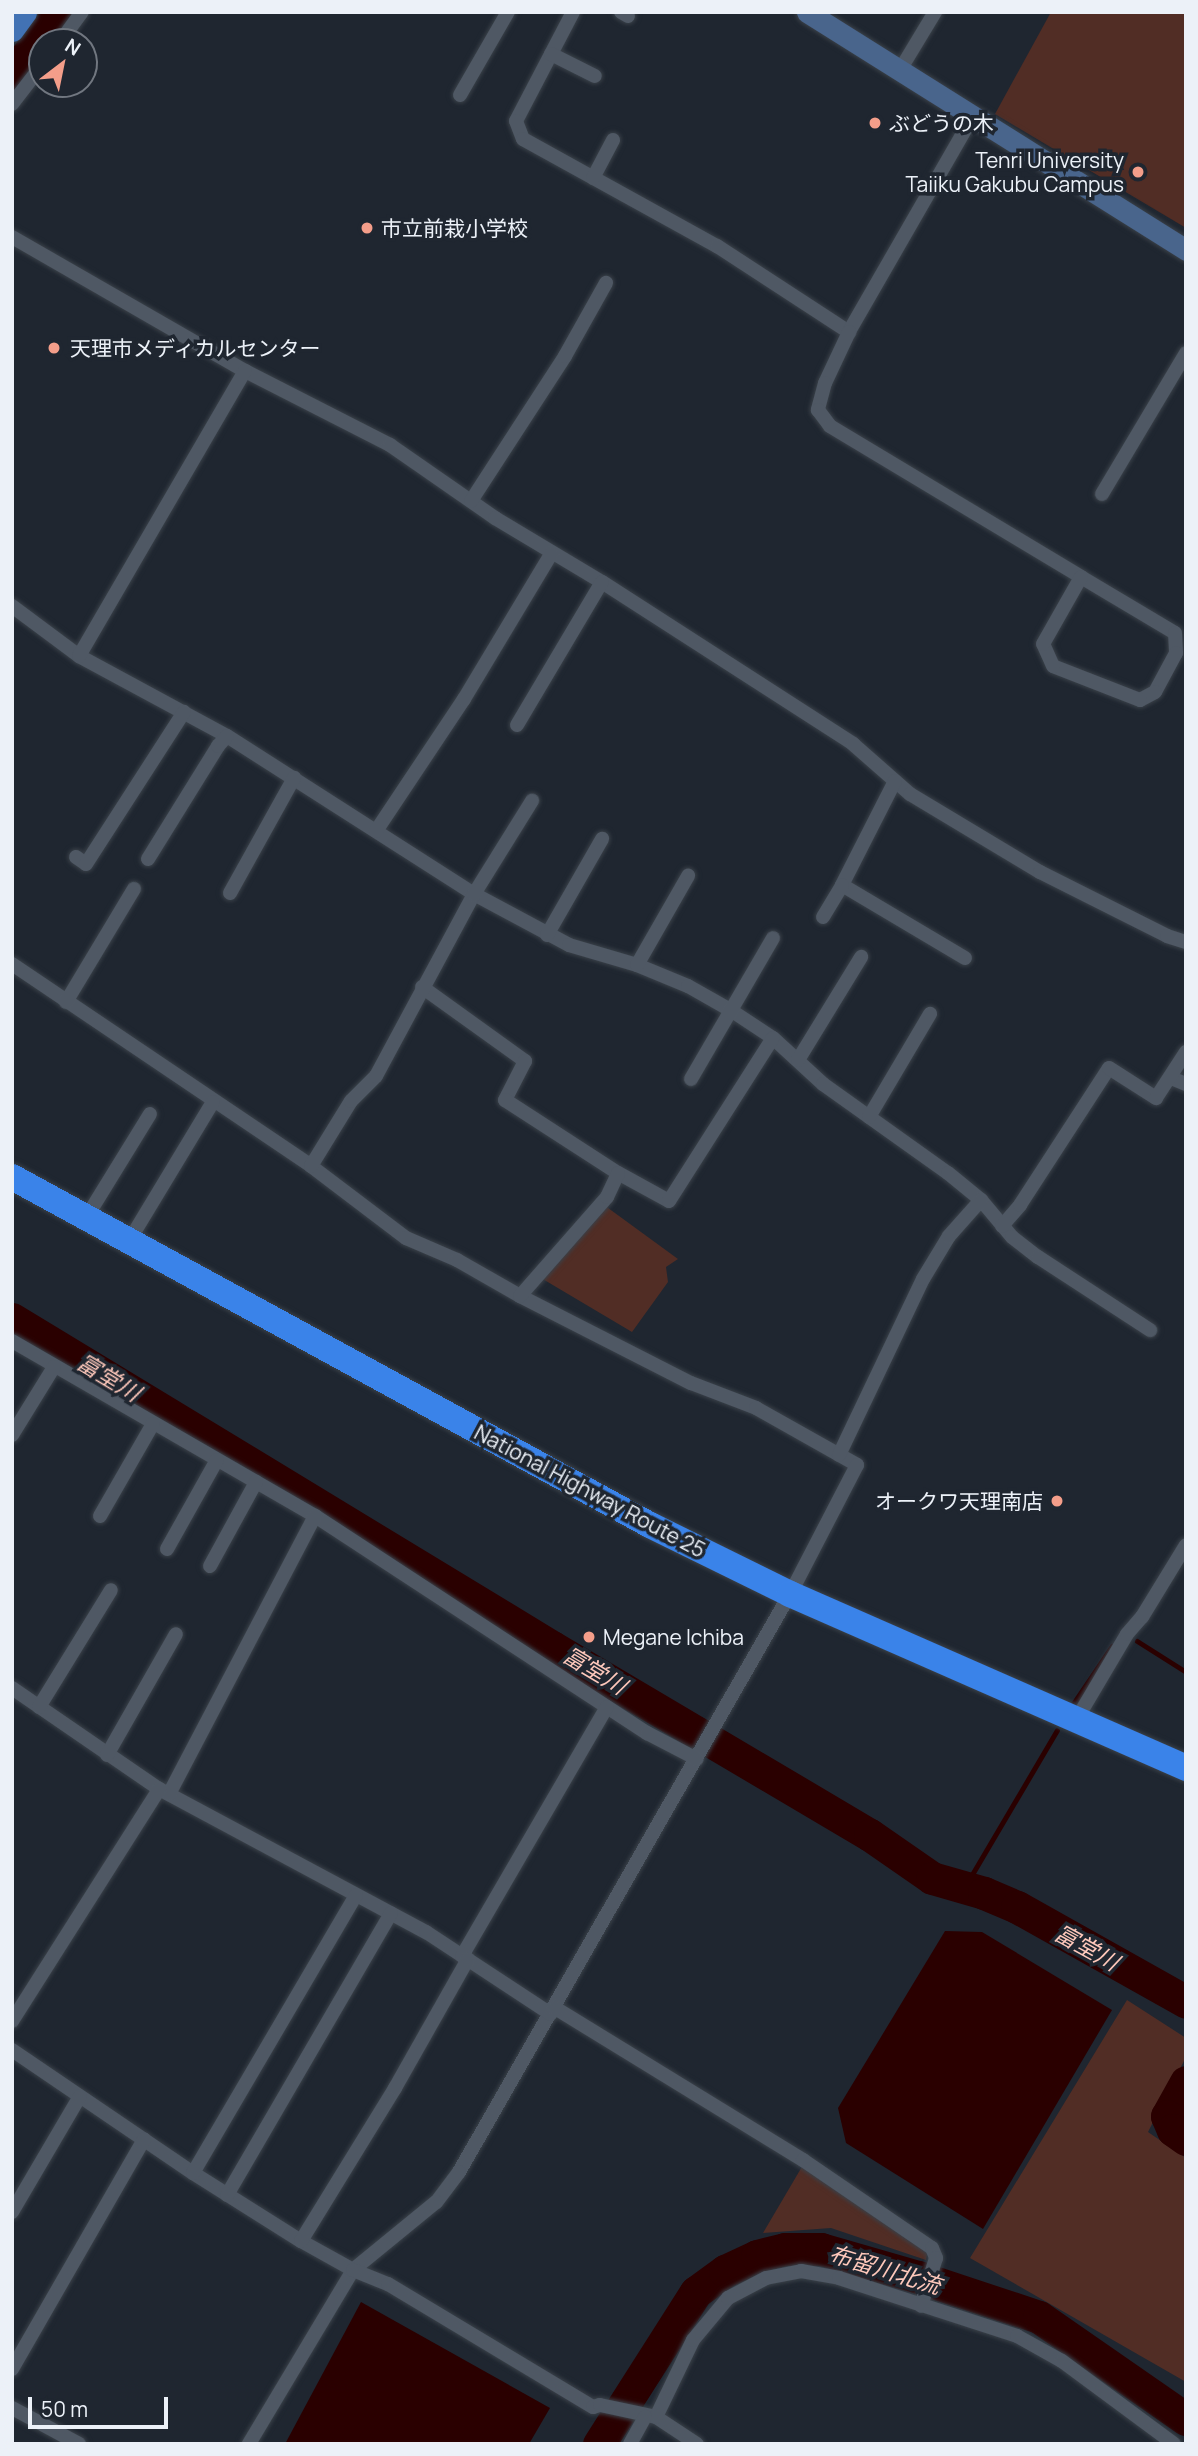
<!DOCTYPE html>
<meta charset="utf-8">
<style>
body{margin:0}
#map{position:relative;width:1198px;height:2456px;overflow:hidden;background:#1f2630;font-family:Manrope,"Noto Sans JP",sans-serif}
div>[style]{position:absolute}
.green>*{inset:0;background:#512d25}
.water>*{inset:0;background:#2a0000}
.stream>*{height:5px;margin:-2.5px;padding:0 2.5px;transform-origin:2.5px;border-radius:2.5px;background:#2a0000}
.river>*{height:33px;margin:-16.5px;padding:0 16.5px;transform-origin:16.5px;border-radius:16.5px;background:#2a0000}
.roads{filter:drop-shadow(0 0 2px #3a4149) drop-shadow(0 0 2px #3a4149)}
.street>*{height:14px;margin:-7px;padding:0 7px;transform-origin:7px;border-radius:7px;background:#4f5864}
.secondary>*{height:21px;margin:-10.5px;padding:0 10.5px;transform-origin:10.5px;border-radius:10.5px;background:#49658c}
.primary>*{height:23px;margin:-11.5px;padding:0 11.5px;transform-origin:11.5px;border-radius:11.5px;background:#4272b4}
.highway>*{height:26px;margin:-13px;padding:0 13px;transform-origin:13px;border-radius:13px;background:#3a83e9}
.dots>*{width:19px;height:19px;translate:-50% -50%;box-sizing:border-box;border:4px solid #1f2630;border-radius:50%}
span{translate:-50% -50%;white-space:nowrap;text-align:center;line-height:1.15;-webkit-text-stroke:7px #1f2630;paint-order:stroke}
.poi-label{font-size:21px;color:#ecf1f8}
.left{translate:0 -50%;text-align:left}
.right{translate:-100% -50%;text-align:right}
.street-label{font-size:21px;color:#ecf1f8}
.water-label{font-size:23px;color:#fec8bb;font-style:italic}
.frame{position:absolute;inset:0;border:14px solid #ecf1f8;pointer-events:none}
.north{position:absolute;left:28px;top:28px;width:70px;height:70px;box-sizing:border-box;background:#1f2630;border:2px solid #717780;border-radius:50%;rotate:32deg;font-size:19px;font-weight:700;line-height:28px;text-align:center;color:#ecf1f8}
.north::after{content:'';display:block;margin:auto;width:24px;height:32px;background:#f49e8a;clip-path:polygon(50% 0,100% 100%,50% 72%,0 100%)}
.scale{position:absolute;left:28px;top:2397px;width:140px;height:32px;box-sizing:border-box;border:4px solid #ecf1f8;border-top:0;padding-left:9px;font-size:21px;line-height:24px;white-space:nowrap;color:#ecf1f8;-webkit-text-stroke:5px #1f2630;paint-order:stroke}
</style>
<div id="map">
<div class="green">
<i style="clip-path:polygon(1051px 12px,1186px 12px,1186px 228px,995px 114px)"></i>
<i style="clip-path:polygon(604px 1205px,678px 1259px,666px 1267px,668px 1282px,632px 1332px,541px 1278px)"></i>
<i style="clip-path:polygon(1127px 2000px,1186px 2038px,1186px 2057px,1148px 2132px,1186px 2158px,1186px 2382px,970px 2258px)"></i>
<i style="clip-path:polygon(803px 2165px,928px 2249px,926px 2260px,831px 2228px,763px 2233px)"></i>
</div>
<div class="water">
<i style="clip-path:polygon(945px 1931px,982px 1932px,1112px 2010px,983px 2229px,846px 2143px,838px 2108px)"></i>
<i style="clip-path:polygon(361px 2302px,550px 2408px,529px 2444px,285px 2444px)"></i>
</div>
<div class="stream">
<i style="left:1137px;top:1641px;width:58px;rotate:32.3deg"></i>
<i style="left:1073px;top:1704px;width:70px;rotate:-56.1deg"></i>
<i style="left:964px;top:1888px;width:183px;rotate:-59.5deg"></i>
</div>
<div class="river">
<i style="left:12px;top:75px;width:79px;rotate:-52.7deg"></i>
<i style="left:12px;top:1319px;width:632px;rotate:31.27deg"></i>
<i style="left:552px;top:1647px;width:369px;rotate:30.6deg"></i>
<i style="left:870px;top:1835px;width:75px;rotate:34.7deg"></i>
<i style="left:932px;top:1878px;width:54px;rotate:16.1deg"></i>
<i style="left:984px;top:1893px;width:36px;rotate:23deg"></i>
<i style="left:1017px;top:1907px;width:194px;rotate:29.3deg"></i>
<i style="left:1186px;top:2082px;width:39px;rotate:119deg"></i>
<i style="left:1167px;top:2116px;width:15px;rotate:67deg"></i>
<i style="left:1173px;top:2130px;width:16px;rotate:35deg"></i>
<i style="left:599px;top:2444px;width:180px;rotate:-57.5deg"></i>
<i style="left:696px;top:2292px;width:36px;rotate:-36deg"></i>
<i style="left:725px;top:2271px;width:35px;rotate:-25deg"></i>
<i style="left:757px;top:2256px;width:29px;rotate:-14deg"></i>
<i style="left:785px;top:2249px;width:36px"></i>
<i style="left:821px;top:2249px;width:101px;rotate:16.1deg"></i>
<i style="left:918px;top:2277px;width:127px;rotate:18.3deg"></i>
<i style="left:1039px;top:2317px;width:179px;rotate:34.8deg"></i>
</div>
<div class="roads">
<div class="street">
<i style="left:573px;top:12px;width:123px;rotate:117.6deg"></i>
<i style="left:516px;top:121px;width:19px;rotate:69deg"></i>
<i style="left:523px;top:139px;width:222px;rotate:28.9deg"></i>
<i style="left:717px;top:246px;width:158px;rotate:33.1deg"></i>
<i style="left:621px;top:12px;width:8px;rotate:30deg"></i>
<i style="left:60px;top:42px;width:37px;rotate:-54deg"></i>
<i style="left:551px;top:54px;width:49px;rotate:26.6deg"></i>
<i style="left:900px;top:70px;width:68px;rotate:-58.9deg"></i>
<i style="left:460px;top:95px;width:96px;rotate:-60deg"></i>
<i style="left:12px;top:104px;width:49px;rotate:-52.4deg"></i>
<i style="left:973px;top:116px;width:249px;rotate:119.9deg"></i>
<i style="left:849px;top:332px;width:56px;rotate:115.2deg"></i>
<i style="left:825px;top:383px;width:28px;rotate:105deg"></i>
<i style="left:818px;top:410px;width:20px;rotate:53deg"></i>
<i style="left:830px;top:426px;width:293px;rotate:31deg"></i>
<i style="left:1081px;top:577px;width:109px;rotate:30.8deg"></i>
<i style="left:1175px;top:633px;width:20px;rotate:87deg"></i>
<i style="left:1176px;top:653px;width:44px;rotate:118.3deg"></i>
<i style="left:1155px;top:692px;width:17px;rotate:152deg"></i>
<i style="left:1140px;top:700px;width:93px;rotate:-158.7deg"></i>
<i style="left:1053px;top:666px;width:24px;rotate:-114deg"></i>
<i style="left:1043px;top:644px;width:77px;rotate:-60.4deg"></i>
<i style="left:593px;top:178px;width:43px;rotate:-62.2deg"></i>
<i style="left:12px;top:237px;width:269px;rotate:29.9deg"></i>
<i style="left:245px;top:371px;width:163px;rotate:27deg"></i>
<i style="left:390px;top:445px;width:128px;rotate:34.8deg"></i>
<i style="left:495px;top:518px;width:125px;rotate:30.9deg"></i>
<i style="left:602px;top:582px;width:299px;rotate:32.8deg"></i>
<i style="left:853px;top:744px;width:76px;rotate:41.3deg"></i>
<i style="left:910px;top:794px;width:152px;rotate:31deg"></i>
<i style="left:1040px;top:872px;width:142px;rotate:26.7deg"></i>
<i style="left:1167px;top:936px;width:20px;rotate:18deg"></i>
<i style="left:1102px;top:494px;width:164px;rotate:-59.2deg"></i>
<i style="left:471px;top:501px;width:173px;rotate:-57deg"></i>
<i style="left:565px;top:356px;width:84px;rotate:-60.7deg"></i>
<i style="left:12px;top:606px;width:84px;rotate:36.7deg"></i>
<i style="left:79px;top:656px;width:168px;rotate:28.4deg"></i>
<i style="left:227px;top:736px;width:293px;rotate:32.6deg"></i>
<i style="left:474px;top:894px;width:108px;rotate:28.2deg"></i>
<i style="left:569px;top:945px;width:71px;rotate:16.4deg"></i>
<i style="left:637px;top:965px;width:55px;rotate:22.4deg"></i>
<i style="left:688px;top:986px;width:51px;rotate:29.6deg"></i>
<i style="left:732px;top:1011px;width:49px;rotate:33.4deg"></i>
<i style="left:773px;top:1038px;width:68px;rotate:42.6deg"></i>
<i style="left:823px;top:1084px;width:153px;rotate:35.5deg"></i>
<i style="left:948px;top:1173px;width:43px;rotate:39.3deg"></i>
<i style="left:981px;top:1200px;width:48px;rotate:50deg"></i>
<i style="left:1012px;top:1237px;width:33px;rotate:38deg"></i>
<i style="left:1038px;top:1257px;width:134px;rotate:33.1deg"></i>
<i style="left:79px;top:656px;width:330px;rotate:-59.8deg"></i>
<i style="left:517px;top:725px;width:166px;rotate:-59.3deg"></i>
<i style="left:895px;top:781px;width:117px;rotate:117deg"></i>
<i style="left:842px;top:885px;width:143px;rotate:30.7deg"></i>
<i style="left:376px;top:831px;width:159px;rotate:-56.3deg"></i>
<i style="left:464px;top:699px;width:169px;rotate:-59deg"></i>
<i style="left:76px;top:857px;width:12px;rotate:35deg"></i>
<i style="left:86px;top:864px;width:181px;rotate:-57.2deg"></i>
<i style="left:148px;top:859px;width:133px;rotate:-58.2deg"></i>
<i style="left:218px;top:746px;width:13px;rotate:-48deg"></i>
<i style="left:230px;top:893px;width:132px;rotate:-60.9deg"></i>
<i style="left:823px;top:917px;width:37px;rotate:-59deg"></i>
<i style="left:547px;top:935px;width:111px;rotate:-60.2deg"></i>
<i style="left:12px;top:964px;width:361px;rotate:34deg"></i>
<i style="left:311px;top:1166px;width:119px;rotate:37.2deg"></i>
<i style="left:406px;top:1238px;width:56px;rotate:23.3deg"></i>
<i style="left:457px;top:1260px;width:73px;rotate:29.7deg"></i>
<i style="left:520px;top:1296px;width:192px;rotate:27deg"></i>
<i style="left:691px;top:1383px;width:70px;rotate:21deg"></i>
<i style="left:756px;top:1408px;width:116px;rotate:29.4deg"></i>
<i style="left:857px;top:1465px;width:145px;rotate:117.4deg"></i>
<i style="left:790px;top:1594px;width:666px;rotate:119.8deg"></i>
<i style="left:459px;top:2172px;width:38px;rotate:127deg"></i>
<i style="left:436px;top:2202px;width:107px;rotate:140.7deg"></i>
<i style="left:353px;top:2270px;width:203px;rotate:120.9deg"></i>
<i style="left:637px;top:965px;width:103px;rotate:-60.2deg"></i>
<i style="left:422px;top:987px;width:127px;rotate:35.7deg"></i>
<i style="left:525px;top:1061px;width:44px;rotate:117.1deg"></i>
<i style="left:505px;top:1100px;width:135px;rotate:32.9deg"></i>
<i style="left:618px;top:1173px;width:58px;rotate:28.8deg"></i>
<i style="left:669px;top:1201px;width:193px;rotate:-57.5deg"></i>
<i style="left:66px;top:1002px;width:132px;rotate:-59deg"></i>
<i style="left:798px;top:1060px;width:121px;rotate:-58.5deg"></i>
<i style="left:1171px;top:1078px;width:16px;rotate:22deg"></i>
<i style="left:691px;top:1079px;width:163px;rotate:-59.8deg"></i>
<i style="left:869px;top:1117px;width:120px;rotate:-59.4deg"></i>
<i style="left:311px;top:1166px;width:76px;rotate:-58.4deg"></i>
<i style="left:351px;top:1101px;width:35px;rotate:-45deg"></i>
<i style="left:376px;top:1076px;width:207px;rotate:-61.7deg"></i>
<i style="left:474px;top:894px;width:110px;rotate:-58.1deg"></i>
<i style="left:86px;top:1218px;width:122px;rotate:-58.4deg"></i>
<i style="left:1002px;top:1226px;width:28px;rotate:-49deg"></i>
<i style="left:1020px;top:1205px;width:163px;rotate:-57deg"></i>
<i style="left:1109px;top:1068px;width:56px;rotate:32.6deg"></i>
<i style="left:1156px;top:1098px;width:55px;rotate:-56.9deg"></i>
<i style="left:129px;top:1241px;width:162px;rotate:-58.9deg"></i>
<i style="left:520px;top:1296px;width:132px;rotate:-48.7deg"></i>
<i style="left:607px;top:1197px;width:26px;rotate:-65deg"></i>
<i style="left:12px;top:1341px;width:350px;rotate:30deg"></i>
<i style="left:315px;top:1516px;width:397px;rotate:33.2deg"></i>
<i style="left:647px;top:1733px;width:56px;rotate:27.5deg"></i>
<i style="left:12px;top:1435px;width:80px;rotate:-58.3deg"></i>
<i style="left:839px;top:1455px;width:195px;rotate:-64.5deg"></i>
<i style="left:923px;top:1279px;width:50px;rotate:-58.8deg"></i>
<i style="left:949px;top:1236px;width:48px;rotate:-48.4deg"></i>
<i style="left:100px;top:1516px;width:106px;rotate:-60.1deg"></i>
<i style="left:167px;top:1549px;width:102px;rotate:-60.7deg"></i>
<i style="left:210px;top:1566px;width:96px;rotate:-61.3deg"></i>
<i style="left:12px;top:1688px;width:178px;rotate:34.5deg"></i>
<i style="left:159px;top:1789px;width:303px;rotate:28.2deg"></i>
<i style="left:426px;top:1932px;width:149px;rotate:33.3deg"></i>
<i style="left:39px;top:1707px;width:137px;rotate:-58.4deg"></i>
<i style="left:1075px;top:1722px;width:102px;rotate:-59.4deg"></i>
<i style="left:1127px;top:1634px;width:23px;rotate:-49deg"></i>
<i style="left:1142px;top:1617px;width:84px;rotate:-58.6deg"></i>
<i style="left:107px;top:1755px;width:139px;rotate:-60.3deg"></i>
<i style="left:169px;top:1794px;width:314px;rotate:-62.3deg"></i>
<i style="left:462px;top:1956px;width:288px;rotate:-59.8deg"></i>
<i style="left:555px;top:2008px;width:291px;rotate:31.5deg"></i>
<i style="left:803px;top:2160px;width:156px;rotate:34.3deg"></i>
<i style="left:932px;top:2248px;width:11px;rotate:68deg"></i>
<i style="left:936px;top:2258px;width:50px;rotate:107.4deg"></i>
<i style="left:12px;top:2021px;width:275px;rotate:-57.6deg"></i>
<i style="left:12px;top:2050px;width:219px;rotate:34.2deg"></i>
<i style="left:193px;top:2173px;width:128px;rotate:32.2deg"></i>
<i style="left:301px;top:2241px;width:60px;rotate:29.1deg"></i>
<i style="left:353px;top:2270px;width:38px;rotate:22deg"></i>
<i style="left:388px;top:2284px;width:239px;rotate:31deg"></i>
<i style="left:593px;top:2407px;width:7px;rotate:-16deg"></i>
<i style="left:600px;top:2405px;width:57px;rotate:12.1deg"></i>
<i style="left:656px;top:2417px;width:49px;rotate:33.4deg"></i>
<i style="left:193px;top:2173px;width:322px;rotate:-59.6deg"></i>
<i style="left:227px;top:2195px;width:326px;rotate:-59.8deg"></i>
<i style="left:12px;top:2212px;width:134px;rotate:-59.6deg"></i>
<i style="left:301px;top:2241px;width:180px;rotate:-58.4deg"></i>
<i style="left:395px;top:2088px;width:148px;rotate:-60.5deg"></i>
<i style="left:12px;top:2369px;width:265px;rotate:-60.1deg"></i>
<i style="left:12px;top:2408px;width:76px;rotate:28.2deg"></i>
<i style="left:656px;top:2417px;width:85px;rotate:-64.3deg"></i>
<i style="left:693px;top:2340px;width:55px;rotate:-50.2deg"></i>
<i style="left:728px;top:2298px;width:43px;rotate:-27.8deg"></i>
<i style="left:766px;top:2278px;width:36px;rotate:-11deg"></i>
<i style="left:801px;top:2271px;width:39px;rotate:10deg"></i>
<i style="left:839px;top:2278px;width:187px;rotate:18deg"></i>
<i style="left:1017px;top:2336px;width:51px;rotate:29.1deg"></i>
<i style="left:1062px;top:2361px;width:139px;rotate:36.5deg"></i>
<i style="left:630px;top:2444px;width:31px;rotate:-61deg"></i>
</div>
<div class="secondary">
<i style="left:807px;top:12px;width:448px;rotate:32.1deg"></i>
</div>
<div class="primary">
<i style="left:12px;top:30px;width:22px;rotate:-54deg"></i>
</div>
<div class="highway">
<i style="left:12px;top:1177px;width:727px;rotate:28.61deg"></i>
<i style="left:650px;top:1525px;width:156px;rotate:26.2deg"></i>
<i style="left:790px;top:1594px;width:433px;rotate:23.7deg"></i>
</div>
</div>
<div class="dots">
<i style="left:875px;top:123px;background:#f49e8a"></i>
<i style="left:1138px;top:172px;background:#f49e8a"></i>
<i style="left:367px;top:228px;background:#f49e8a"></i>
<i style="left:54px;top:348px;background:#f49e8a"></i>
<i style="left:1057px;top:1501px;background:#f49e8a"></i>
<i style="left:589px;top:1637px;background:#f49e8a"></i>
</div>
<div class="poi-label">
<span class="left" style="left:889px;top:123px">ぶどうの木</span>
<span class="right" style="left:1124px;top:172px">Tenri University<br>Taiiku Gakubu Campus</span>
<span class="left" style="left:381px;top:228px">市立前栽小学校</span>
<span class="left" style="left:70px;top:348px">天理市メディカルセンター</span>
<span class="right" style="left:1043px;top:1501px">オークワ天理南店</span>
<span class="left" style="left:603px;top:1637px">Megane Ichiba</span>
</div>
<div class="street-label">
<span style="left:590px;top:1491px;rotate:28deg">National Highway Route 25</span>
</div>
<div class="water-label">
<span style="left:109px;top:1377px;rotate:31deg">富堂川</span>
<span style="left:595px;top:1670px;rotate:31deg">富堂川</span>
<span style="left:1087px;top:1947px;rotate:29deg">富堂川</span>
<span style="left:885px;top:2269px;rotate:17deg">布留川北流</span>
</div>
<div class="frame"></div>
<div class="north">N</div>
<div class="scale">50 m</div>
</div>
